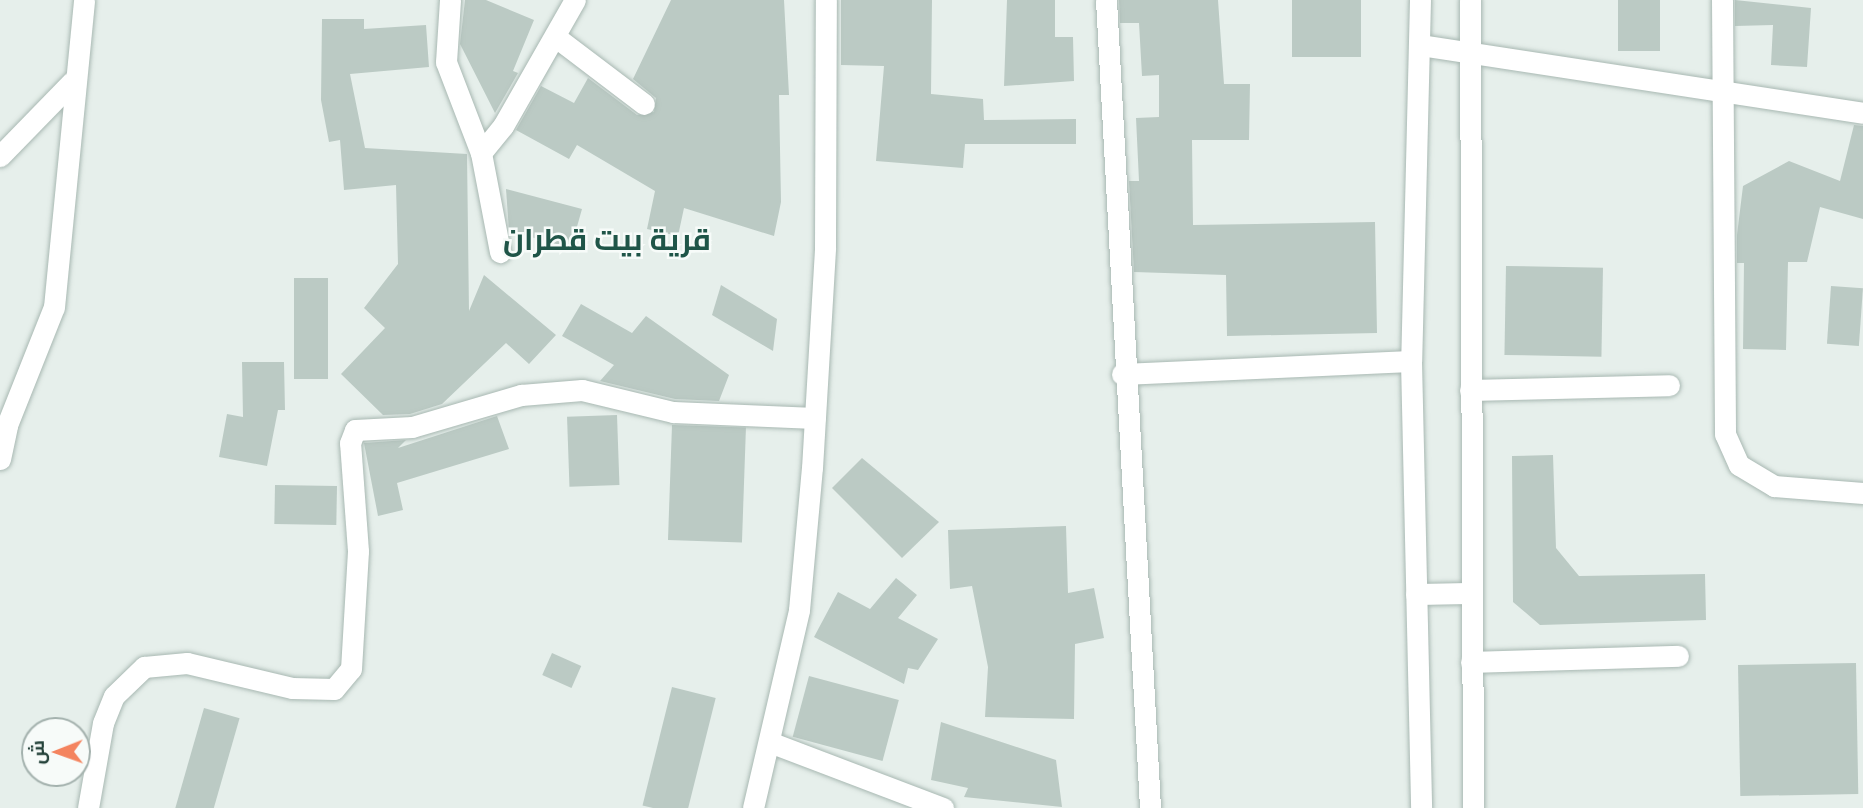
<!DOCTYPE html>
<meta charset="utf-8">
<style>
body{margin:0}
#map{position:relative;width:1863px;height:808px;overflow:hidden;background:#e6efeb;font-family:"IBM Plex Sans",Cairo,sans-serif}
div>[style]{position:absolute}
.building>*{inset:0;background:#bbcac4;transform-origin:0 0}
.roads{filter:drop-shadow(0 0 2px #a8b8b2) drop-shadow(0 0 2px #a8b8b2)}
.minor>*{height:21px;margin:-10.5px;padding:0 10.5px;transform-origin:10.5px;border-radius:10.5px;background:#fff}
span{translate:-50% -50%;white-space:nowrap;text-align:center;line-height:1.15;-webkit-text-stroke:5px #f7fbf9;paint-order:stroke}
.district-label{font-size:30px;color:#1f5548;font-weight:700}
.north{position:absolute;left:21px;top:717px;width:70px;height:70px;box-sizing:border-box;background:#f7fbf9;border:2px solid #a3b1ad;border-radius:50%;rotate:269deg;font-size:19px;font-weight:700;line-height:28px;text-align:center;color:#24423a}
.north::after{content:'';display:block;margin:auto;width:24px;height:32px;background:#f4845f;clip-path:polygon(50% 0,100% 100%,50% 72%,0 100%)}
</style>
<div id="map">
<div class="building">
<i style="clip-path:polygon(465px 0,486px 0,534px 20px,513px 71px,518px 73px,495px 113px,460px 44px)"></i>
<i style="clip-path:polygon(671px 0,784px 0,789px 95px,779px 95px,781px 202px,774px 236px,684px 208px,678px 236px,647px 229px,655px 191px,577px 145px,569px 159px,516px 130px,541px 86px,574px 103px,588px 78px,637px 115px,654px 112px,656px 98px,633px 79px)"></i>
<i style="clip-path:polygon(841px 0,932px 0,931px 94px,983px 99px,984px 120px,1076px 119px,1076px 144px,965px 144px,963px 168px,876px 161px,884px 66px,841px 65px)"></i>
<i style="clip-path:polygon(1007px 0,1055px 0,1055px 37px,1073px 37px,1074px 81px,1004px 86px)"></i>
<i style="clip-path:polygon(1119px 0,1218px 0,1224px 84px,1250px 84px,1249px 140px,1192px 140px,1193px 225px,1375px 222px,1377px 333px,1227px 336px,1226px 275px,1134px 272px,1129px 181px,1139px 181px,1136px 118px,1159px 117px,1159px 75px,1142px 76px,1139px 23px,1120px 23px)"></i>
<i style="left:1292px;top:0;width:69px;height:57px"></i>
<i style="left:1618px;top:0;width:42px;height:51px"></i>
<i style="clip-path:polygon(1735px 0,1811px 8px,1807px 67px,1771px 65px,1773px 25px,1735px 26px)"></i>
<i style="clip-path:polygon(322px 19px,364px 19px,364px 29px,426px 25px,429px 67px,350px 74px,365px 148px,467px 154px,469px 311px,484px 275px,556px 335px,529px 364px,506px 343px,442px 404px,410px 414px,383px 415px,341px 374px,385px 328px,364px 308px,398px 264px,396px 185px,344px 190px,340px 140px,329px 142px,321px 100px)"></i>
<i style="clip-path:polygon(1854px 125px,1863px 126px,1863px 219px,1820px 207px,1807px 262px,1788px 262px,1786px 350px,1743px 349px,1744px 263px,1737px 263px,1737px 235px,1743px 186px,1789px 161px,1840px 181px)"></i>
<i style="clip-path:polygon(506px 189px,582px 209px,571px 248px,509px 231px)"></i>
<i style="left:1506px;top:266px;width:97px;height:89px;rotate:1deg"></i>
<i style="left:294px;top:278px;width:34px;height:101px"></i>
<i style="clip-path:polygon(721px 285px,777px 319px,773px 351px,712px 315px)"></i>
<i style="left:1831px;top:286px;width:32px;height:58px;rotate:4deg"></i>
<i style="clip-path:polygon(581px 304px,632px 333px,646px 316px,729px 375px,719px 401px,675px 399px,600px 381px,614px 365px,562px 336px)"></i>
<i style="clip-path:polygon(242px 362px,284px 362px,285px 410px,278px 410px,267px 466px,219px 457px,227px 414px,243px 417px)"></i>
<i style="left:617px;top:415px;width:70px;height:50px;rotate:88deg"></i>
<i style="clip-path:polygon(497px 416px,509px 449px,397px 483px,403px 510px,378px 516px,364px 443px,406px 440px,398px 448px)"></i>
<i style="left:672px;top:425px;width:74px;height:115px;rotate:2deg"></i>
<i style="clip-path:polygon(1553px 455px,1556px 548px,1579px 576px,1705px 574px,1706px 620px,1540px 625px,1513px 602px,1512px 456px)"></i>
<i style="clip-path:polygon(862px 458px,939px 522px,902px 558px,832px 488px)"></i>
<i style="left:275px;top:485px;width:62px;height:39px;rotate:1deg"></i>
<i style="clip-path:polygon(1066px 526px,1068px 593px,1094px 588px,1104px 638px,1075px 644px,1074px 719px,985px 717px,988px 667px,972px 586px,950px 589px,948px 530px)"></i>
<i style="clip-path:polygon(896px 578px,917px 595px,898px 618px,938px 639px,918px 670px,908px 668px,904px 684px,814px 637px,838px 592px,870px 609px)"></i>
<i style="left:552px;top:653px;width:32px;height:24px;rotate:24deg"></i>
<i style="left:1856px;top:663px;width:131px;height:118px;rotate:89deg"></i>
<i style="left:809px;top:676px;width:93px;height:63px;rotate:15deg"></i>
<i style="left:672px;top:687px;width:45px;height:122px;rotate:14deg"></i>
<i style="left:204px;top:708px;width:37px;height:104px;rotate:16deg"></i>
<i style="clip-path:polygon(941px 722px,1056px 760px,1062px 807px,964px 797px,968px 788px,931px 780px)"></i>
</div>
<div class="roads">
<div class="minor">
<i style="left:450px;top:0;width:62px;rotate:93.7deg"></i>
<i style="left:446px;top:62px;width:97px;rotate:69deg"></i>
<i style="left:481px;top:153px;width:101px;rotate:79.1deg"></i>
<i style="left:1106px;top:0;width:809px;rotate:86.88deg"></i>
<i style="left:1420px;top:0;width:361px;rotate:91.4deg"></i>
<i style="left:1411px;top:361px;width:447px;rotate:88.7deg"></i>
<i style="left:1470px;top:0;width:808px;rotate:89.79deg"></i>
<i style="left:1722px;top:0;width:434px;rotate:89.6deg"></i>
<i style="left:1725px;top:434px;width:34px;rotate:66deg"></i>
<i style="left:1739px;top:465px;width:41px;rotate:31deg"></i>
<i style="left:1774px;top:486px;width:89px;rotate:4.5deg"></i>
<i style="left:557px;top:38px;width:109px;rotate:37.2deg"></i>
<i style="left:1420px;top:45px;width:448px;rotate:8.7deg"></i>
<i style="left:481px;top:153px;width:35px;rotate:-51deg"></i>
<i style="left:503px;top:126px;width:145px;rotate:-60.3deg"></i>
<i style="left:0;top:156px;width:103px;rotate:-45.8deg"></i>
<i style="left:1122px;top:374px;width:289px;rotate:-2.6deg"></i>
<i style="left:1470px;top:390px;width:199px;rotate:-1.4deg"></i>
<i style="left:0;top:459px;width:35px;rotate:-78deg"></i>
<i style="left:7px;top:425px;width:127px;rotate:-68.3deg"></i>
<i style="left:54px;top:307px;width:308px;rotate:-84.4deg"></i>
<i style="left:1416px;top:594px;width:54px;rotate:-1.1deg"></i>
<i style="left:1471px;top:662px;width:207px;rotate:-1.7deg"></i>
<i style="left:772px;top:743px;width:183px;rotate:20.8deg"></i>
<i style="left:88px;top:808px;width:86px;rotate:-80deg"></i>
<i style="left:103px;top:723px;width:29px;rotate:-68deg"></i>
<i style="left:114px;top:696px;width:42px;rotate:-44deg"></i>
<i style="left:144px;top:667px;width:43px;rotate:-5.3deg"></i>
<i style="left:187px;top:663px;width:108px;rotate:13.4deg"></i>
<i style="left:292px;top:688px;width:42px;rotate:1.4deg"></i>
<i style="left:334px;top:689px;width:26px;rotate:-50deg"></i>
<i style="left:351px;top:669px;width:118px;rotate:-86.6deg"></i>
<i style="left:358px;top:551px;width:108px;rotate:-94.2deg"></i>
<i style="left:350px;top:443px;width:14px;rotate:-69deg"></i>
<i style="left:355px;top:430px;width:57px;rotate:-3deg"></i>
<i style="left:412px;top:427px;width:114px;rotate:-16.4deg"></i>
<i style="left:521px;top:395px;width:61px;rotate:-4.7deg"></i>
<i style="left:582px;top:390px;width:94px;rotate:13.6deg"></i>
<i style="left:673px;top:412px;width:142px;rotate:2.4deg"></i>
<i style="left:753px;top:808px;width:203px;rotate:-76.9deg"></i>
<i style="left:799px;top:610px;width:143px;rotate:-84.8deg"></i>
<i style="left:812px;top:468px;width:221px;rotate:-86.6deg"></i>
<i style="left:825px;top:247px;width:247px;rotate:-89.8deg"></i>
</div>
</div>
<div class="district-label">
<span style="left:607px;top:239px">قرية بيت قطران</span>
</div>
<div class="north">ش</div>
</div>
